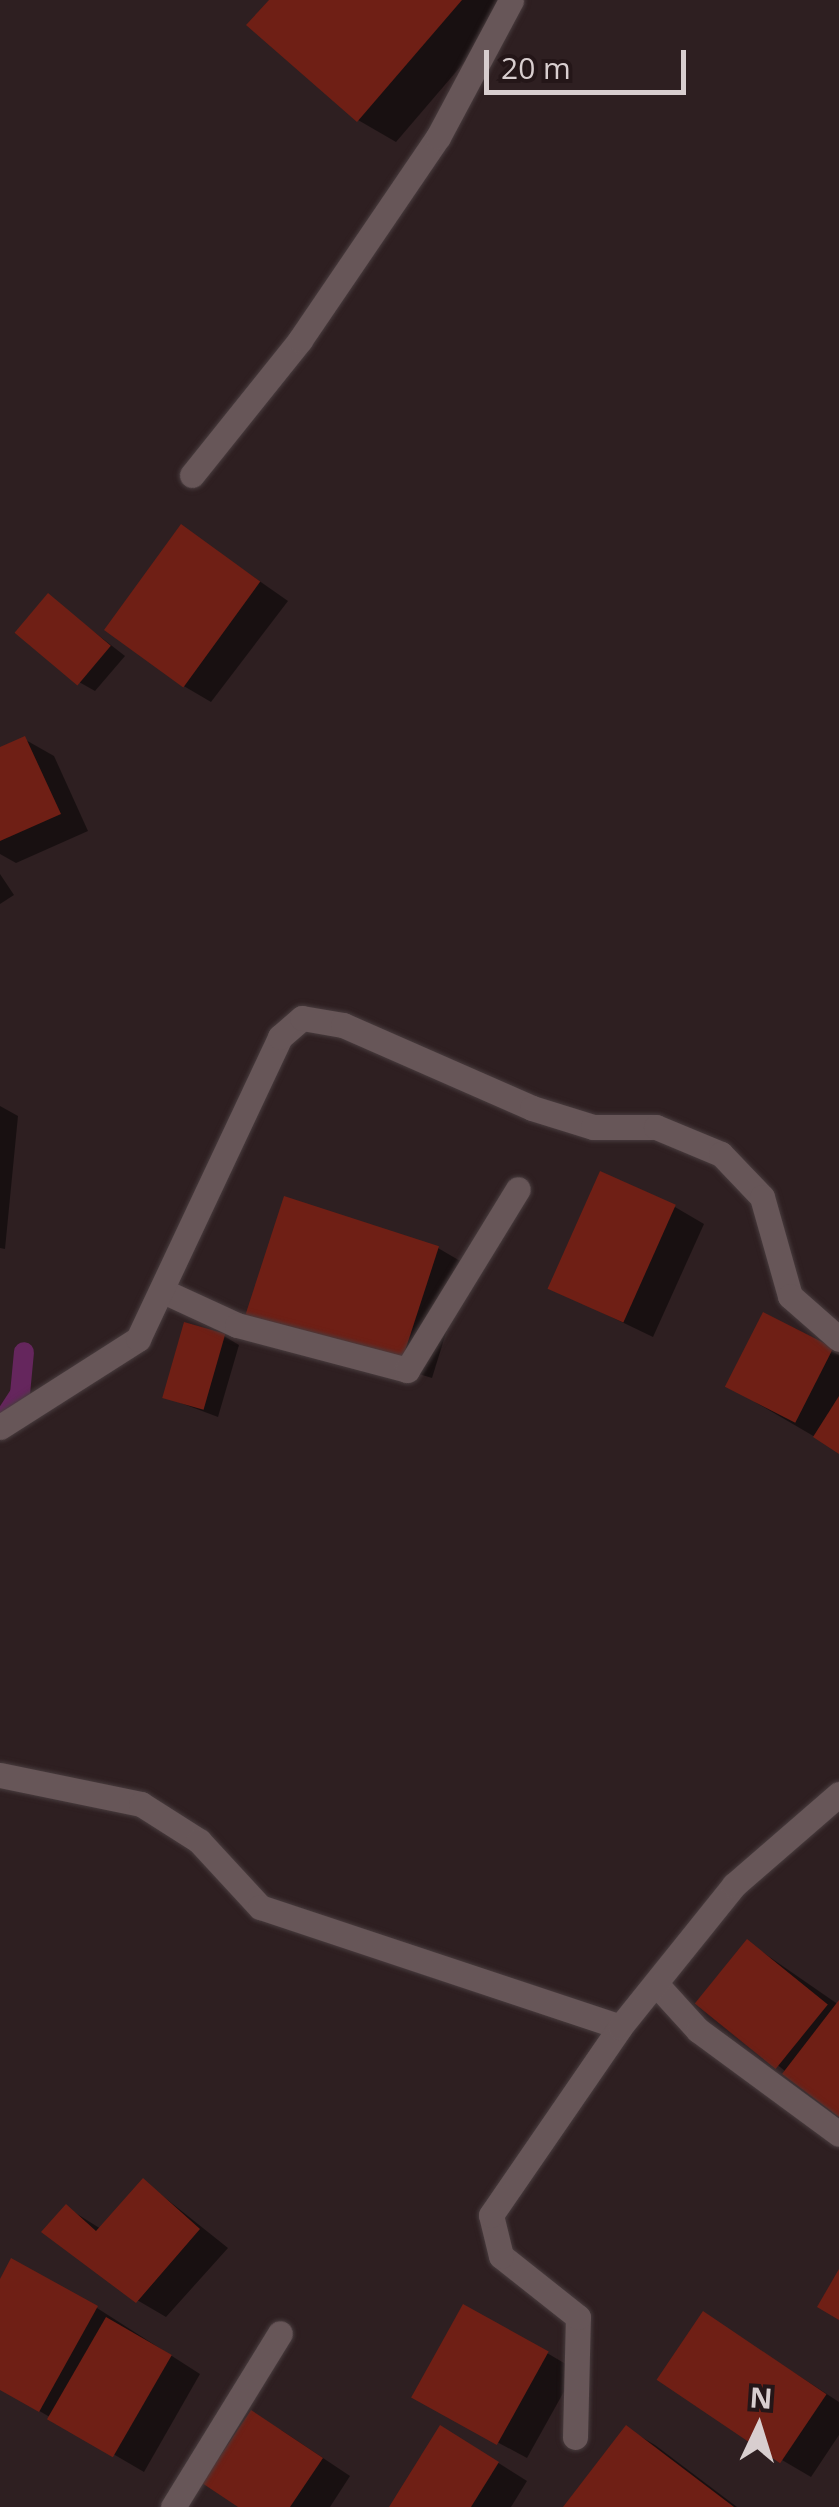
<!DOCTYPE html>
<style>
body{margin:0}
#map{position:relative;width:839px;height:2507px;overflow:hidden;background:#2e1f21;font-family:"Open Sans",sans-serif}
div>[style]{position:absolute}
.shadow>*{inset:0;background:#0007}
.stream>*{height:20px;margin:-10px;padding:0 10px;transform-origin:10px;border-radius:10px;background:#65265d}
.building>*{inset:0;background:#6f1f15;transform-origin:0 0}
.roads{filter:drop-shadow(0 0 2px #483c3e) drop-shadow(0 0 2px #483c3e)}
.lane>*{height:25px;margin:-12.5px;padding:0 12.5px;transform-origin:12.5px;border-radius:12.5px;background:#675658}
.street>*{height:25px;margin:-12.5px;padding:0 12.5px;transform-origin:12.5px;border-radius:12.5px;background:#675658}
span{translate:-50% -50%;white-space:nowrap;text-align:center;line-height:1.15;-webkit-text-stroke:8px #241618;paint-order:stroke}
.north{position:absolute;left:709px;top:2377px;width:100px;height:100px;-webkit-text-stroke:8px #241618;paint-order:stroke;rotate:4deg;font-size:28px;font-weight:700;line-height:40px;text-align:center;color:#d8cecf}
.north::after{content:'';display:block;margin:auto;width:35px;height:45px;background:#d8cecf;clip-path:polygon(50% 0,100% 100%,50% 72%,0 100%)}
.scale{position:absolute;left:484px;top:50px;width:202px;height:45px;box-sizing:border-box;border:5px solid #d8cecf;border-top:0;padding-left:12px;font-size:30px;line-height:35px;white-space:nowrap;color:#d8cecf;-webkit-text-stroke:8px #241618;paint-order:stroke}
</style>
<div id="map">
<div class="shadow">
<i style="clip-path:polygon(272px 0,497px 0,509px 10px,396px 142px,358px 120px)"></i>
<i style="clip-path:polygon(182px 527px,288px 601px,211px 702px,182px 685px)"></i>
<i style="clip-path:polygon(49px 597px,125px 656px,95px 691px,79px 682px)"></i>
<i style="clip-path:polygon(24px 739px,54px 756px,88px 831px,16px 863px,0 854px,0 750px)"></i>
<i style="clip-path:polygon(0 874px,14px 895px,0 904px)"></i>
<i style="clip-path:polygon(0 1106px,18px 1116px,5px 1249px,0 1248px)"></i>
<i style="clip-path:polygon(675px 1207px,704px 1224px,653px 1337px,551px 1288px)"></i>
<i style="clip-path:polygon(438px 1248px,467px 1265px,432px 1378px,278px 1331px)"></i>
<i style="clip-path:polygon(764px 1315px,839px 1355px,839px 1451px,755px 1402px)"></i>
<i style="clip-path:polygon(224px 1336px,239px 1345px,218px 1417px,165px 1397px)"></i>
<i style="clip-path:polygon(748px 1942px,839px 2005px,839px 2114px,698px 2002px)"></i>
<i style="clip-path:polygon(144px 2181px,228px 2248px,166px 2317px,137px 2300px,66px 2207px,101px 2229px)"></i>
<i style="clip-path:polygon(0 2284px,97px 2308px,200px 2374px,144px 2472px,0 2388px)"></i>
<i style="clip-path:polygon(704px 2314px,839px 2402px,839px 2435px,811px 2477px,782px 2460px)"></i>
<i style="clip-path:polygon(547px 2353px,576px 2370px,527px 2458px,445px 2414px)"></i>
<i style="clip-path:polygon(626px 2428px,655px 2445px,737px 2507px,566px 2507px)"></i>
<i style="clip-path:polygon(281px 2430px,350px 2476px,330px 2507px,243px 2507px)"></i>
<i style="clip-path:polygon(470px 2445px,527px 2481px,511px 2507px,392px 2507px)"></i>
</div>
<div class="stream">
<i style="left:1px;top:1423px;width:35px;rotate:-57deg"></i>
<i style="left:20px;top:1394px;width:42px;rotate:-84.6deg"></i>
</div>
<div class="building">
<i style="clip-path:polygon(269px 0,462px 0,357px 122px,246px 25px)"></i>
<i style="left:181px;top:524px;width:98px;height:131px;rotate:36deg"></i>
<i style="left:48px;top:593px;width:82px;height:52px;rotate:40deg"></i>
<i style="clip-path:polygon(25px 736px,61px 814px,0 841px,0 747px)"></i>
<i style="left:600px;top:1171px;width:83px;height:129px;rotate:24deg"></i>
<i style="left:284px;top:1196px;width:163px;height:125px;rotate:18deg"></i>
<i style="left:763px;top:1312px;width:79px;height:84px;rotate:27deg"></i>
<i style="left:184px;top:1322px;width:43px;height:79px;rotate:16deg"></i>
<i style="clip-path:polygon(839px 1396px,839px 1454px,813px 1437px)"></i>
<i style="left:747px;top:1939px;width:104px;height:83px;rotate:39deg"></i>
<i style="clip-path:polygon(839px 2000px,839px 2117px,782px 2074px)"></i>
<i style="clip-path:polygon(143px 2178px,200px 2229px,136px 2303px,41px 2232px,66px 2204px,96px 2231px)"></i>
<i style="clip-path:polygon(11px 2258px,98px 2306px,39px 2412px,0 2390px,0 2279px)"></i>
<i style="clip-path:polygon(839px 2269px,839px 2320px,817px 2307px)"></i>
<i style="left:463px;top:2304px;width:98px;height:107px;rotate:29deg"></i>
<i style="left:703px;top:2311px;width:149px;height:83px;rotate:34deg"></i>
<i style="left:106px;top:2317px;width:76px;height:118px;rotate:30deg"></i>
<i style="clip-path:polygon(251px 2410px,323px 2458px,290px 2507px,238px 2507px,202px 2483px)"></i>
<i style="clip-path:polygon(440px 2425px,499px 2462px,471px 2507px,389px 2507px)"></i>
<i style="clip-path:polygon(626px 2425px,734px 2507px,563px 2507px)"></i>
</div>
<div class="roads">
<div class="lane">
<i style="left:163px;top:1291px;width:81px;rotate:24.7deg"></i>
<i style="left:237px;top:1325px;width:176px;rotate:14.8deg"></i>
<i style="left:407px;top:1370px;width:212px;rotate:-58.5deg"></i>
</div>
<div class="street">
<i style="left:192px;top:475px;width:173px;rotate:-51.3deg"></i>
<i style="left:300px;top:340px;width:245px;rotate:-55.8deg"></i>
<i style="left:438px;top:137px;width:155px;rotate:-61.9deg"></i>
<i style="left:0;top:1427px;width:164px;rotate:-32.5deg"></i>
<i style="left:138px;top:1339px;width:334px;rotate:-64.8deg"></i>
<i style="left:280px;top:1037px;width:29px;rotate:-41deg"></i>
<i style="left:302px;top:1018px;width:42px;rotate:9.7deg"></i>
<i style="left:343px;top:1025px;width:206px;rotate:23.7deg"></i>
<i style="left:532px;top:1108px;width:64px;rotate:17.3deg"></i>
<i style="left:593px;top:1127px;width:63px"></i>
<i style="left:656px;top:1127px;width:70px;rotate:22.6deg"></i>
<i style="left:721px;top:1154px;width:59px;rotate:46.4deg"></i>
<i style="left:762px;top:1197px;width:103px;rotate:74.2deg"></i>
<i style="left:790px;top:1296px;width:65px;rotate:41.3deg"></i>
<i style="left:0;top:1775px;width:144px;rotate:11.6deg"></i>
<i style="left:141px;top:1804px;width:69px;rotate:32.5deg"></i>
<i style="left:199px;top:1841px;width:90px;rotate:47.3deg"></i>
<i style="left:260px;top:1907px;width:379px;rotate:18.4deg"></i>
<i style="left:657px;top:1985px;width:61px;rotate:47.7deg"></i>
<i style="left:698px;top:2030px;width:175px;rotate:36.4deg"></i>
<i style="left:575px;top:2437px;width:120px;rotate:-88.6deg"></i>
<i style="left:578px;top:2317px;width:98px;rotate:-141.6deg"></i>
<i style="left:501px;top:2256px;width:42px;rotate:-103.7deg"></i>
<i style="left:491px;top:2215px;width:228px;rotate:-55.5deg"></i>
<i style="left:620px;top:2027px;width:182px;rotate:-51.2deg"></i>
<i style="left:734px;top:1885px;width:139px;rotate:-40.9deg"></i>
<i style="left:173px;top:2507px;width:204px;rotate:-58.4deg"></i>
</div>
</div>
<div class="north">N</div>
<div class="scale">20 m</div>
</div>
